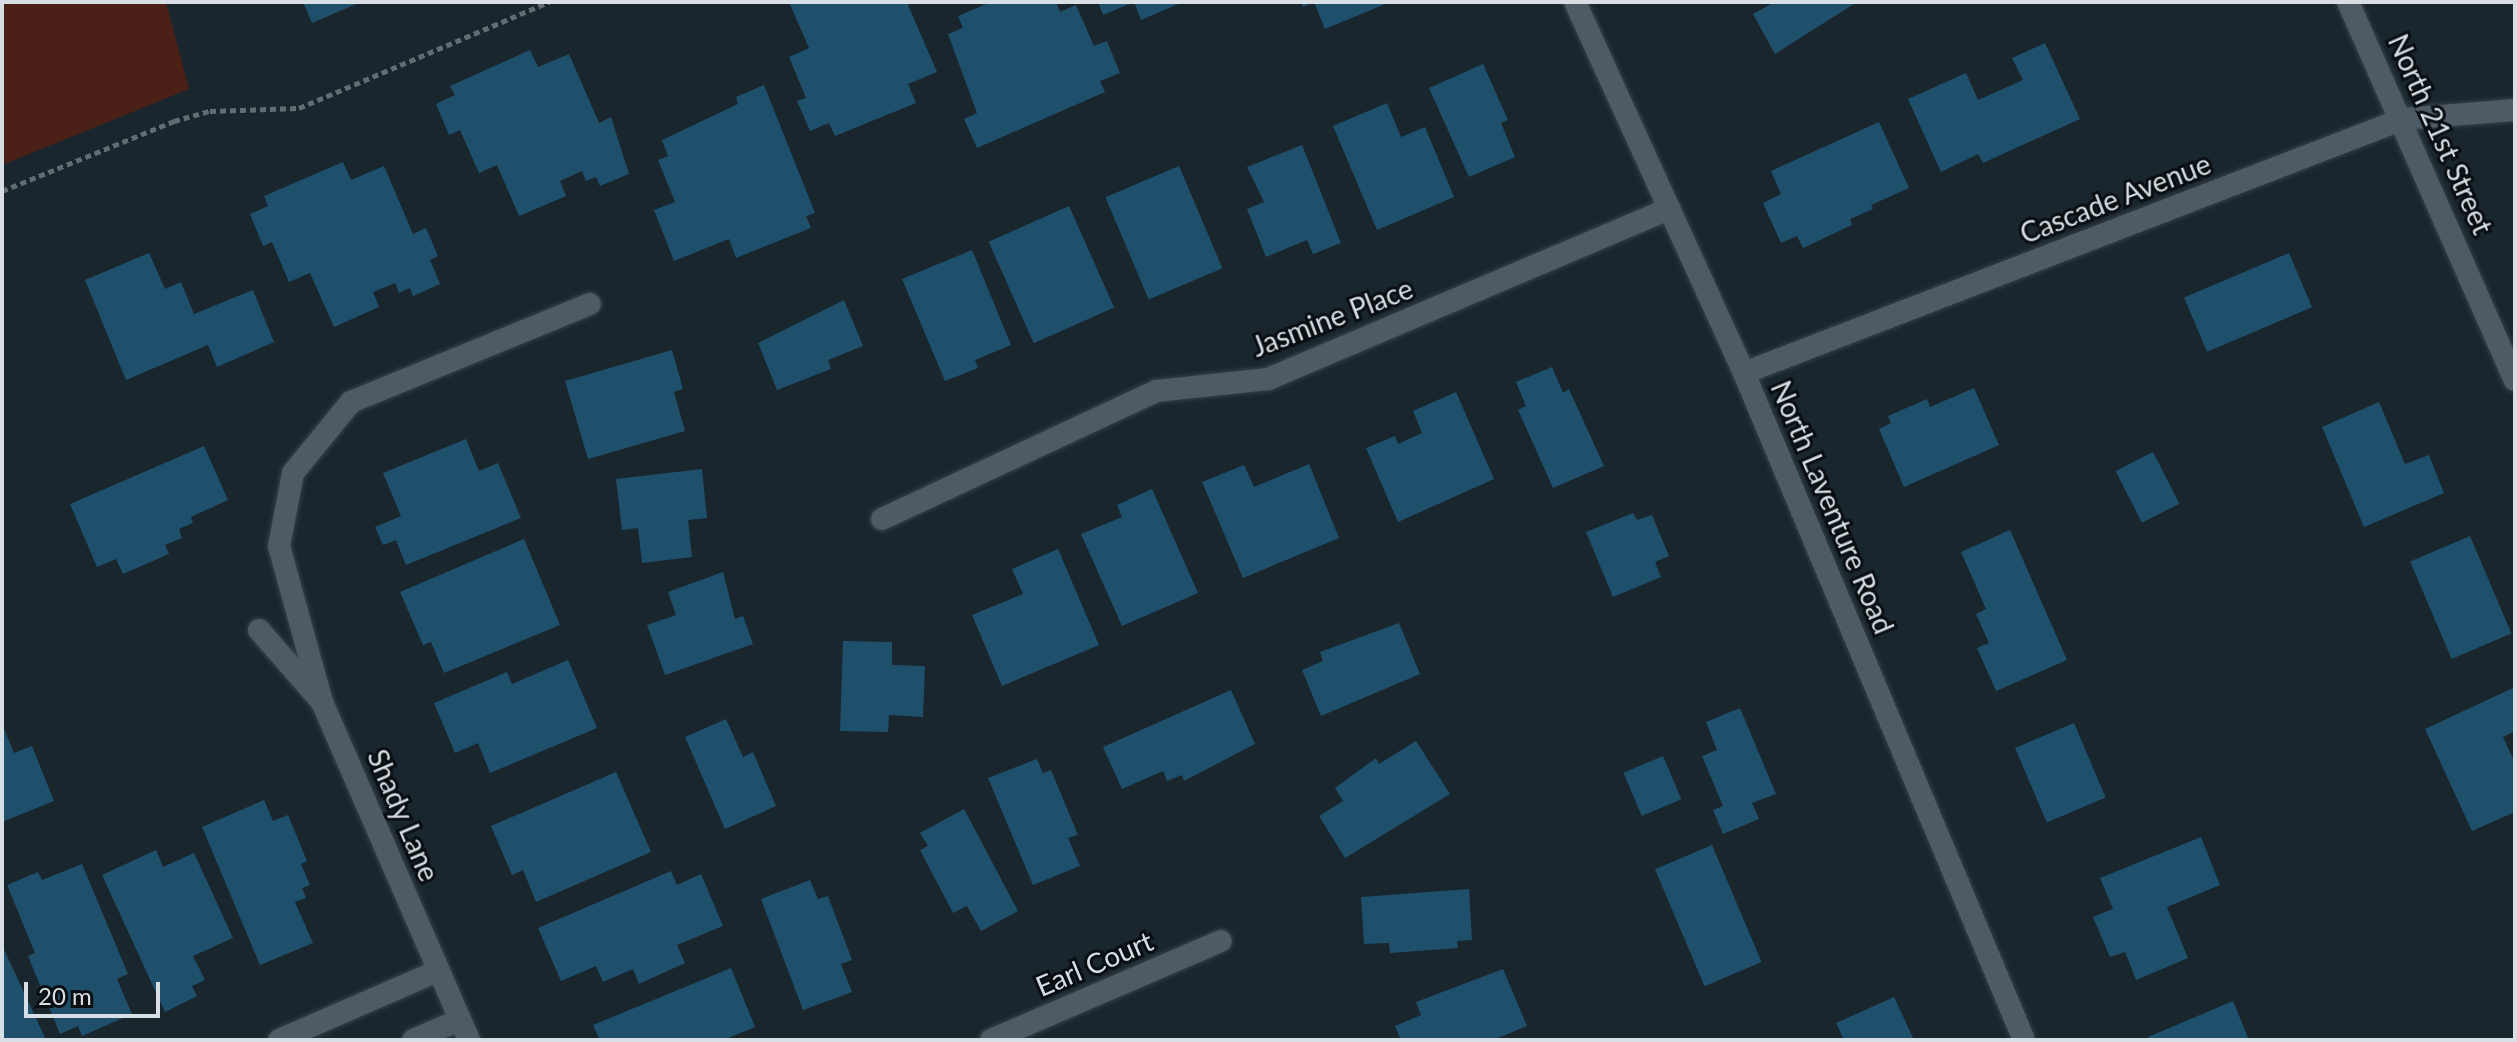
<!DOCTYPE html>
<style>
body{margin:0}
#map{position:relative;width:2517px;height:1042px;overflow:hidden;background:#1a262e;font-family:Lato,sans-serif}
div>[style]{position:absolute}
.green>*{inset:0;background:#4b2017}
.building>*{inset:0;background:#1e506c;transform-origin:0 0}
.path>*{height:5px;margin-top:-2.5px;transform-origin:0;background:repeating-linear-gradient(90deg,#626c73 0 6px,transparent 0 10px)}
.roads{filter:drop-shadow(0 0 2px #374147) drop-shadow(0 0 2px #374147)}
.service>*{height:22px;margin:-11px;padding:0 11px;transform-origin:11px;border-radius:11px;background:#4e5b64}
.minor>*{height:22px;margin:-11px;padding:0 11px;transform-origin:11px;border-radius:11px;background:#4e5b64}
.tertiary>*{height:22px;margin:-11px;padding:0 11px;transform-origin:11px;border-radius:11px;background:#4e5b64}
span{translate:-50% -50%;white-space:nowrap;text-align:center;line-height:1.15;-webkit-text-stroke:6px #090e12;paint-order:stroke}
.street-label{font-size:28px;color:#d7dfe4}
.frame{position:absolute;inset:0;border:4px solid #d7dfe4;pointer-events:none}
.scale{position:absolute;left:24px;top:982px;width:136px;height:36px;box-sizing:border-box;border:4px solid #d7dfe4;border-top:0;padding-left:10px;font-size:24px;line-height:28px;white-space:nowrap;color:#d7dfe4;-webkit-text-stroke:6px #090e12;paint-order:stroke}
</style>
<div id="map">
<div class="green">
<i style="clip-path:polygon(2px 2px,166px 2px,189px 89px,2px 165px)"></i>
</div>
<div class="building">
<i style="clip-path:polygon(303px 2px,361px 2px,312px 23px)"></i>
<i style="clip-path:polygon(789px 2px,914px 2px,908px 5px,937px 72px,908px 84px,916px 103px,835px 136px,829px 123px,810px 131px,797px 101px,806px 98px,789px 57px,809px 48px)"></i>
<i style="clip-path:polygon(991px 2px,1056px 2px,1060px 12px,1076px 5px,1094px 46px,1107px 41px,1120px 73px,1100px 81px,1105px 92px,977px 148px,964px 119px,977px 113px,948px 34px,963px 28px,958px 16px)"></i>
<i style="clip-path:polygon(1098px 2px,1183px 2px,1141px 20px,1134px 2px,1103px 15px)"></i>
<i style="clip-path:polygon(1301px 2px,1390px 2px,1325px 29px,1314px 2px,1303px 7px)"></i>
<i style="clip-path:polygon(1775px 2px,1857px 2px,1775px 54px,1753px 14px)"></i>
<i style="clip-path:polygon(2045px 43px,2080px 119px,1983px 163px,1978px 154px,1941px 172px,1908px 99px,1966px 73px,1978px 100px,2023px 80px,2012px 58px)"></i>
<i style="clip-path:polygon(530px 50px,538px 67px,569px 54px,599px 123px,611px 117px,629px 174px,600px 186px,596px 177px,586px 181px,582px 171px,560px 181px,566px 196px,519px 216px,497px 165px,479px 173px,460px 130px,449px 135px,436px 104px,455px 95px,450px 86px)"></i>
<i style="clip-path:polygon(1483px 64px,1508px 120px,1501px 123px,1515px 157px,1469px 177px,1429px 88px)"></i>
<i style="clip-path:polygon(764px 85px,815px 213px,806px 216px,811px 228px,736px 258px,729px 239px,674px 261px,654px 210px,675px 202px,658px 160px,668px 156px,662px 140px,738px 104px,736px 97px)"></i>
<i style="clip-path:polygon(1387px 103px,1401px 137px,1425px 127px,1454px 197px,1377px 230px,1333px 126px)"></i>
<i style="clip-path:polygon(1879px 122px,1909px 188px,1871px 205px,1873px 209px,1850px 219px,1852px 225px,1803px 248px,1797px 236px,1781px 243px,1763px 203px,1781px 194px,1771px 171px)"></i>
<i style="clip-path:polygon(1302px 145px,1341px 243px,1313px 254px,1307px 240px,1266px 257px,1247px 209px,1264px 202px,1247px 167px)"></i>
<i style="clip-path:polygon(343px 162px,351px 180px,384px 166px,413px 234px,426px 228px,438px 256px,430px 260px,440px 284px,413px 296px,410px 288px,399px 293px,395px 283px,373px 292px,379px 307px,334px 327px,310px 273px,289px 282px,272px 242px,263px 246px,250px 214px,268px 206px,264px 196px)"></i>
<i style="left:1179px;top:166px;width:111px;height:80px;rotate:67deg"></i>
<i style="left:1069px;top:206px;width:111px;height:88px;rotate:66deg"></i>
<i style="clip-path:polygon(972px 250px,1011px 345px,975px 360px,978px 368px,945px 381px,902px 279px)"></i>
<i style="clip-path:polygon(149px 253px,165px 289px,181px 282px,194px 314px,253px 290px,274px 342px,217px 367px,208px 345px,126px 380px,85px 280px)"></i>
<i style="left:2289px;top:253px;width:59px;height:114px;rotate:67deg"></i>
<i style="clip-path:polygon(844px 300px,863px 346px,828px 360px,831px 369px,777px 390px,758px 343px)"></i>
<i style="clip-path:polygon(672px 350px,683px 389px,674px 392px,685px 431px,588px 459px,565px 381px)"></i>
<i style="clip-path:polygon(1552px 367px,1563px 393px,1569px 389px,1604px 466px,1553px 488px,1518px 410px,1526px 406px,1516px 382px)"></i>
<i style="clip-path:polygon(1974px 388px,1999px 445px,1904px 487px,1879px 429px,1891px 423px,1888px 416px,1927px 399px,1930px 407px)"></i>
<i style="clip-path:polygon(1456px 392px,1494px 479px,1398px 522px,1366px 448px,1395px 436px,1398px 444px,1422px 433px,1413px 411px)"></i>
<i style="clip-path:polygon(2379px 402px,2405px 464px,2429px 455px,2444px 493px,2364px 527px,2322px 427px)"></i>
<i style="clip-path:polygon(466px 439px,479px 471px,498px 463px,521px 518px,406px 565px,396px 540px,383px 545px,375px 527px,401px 516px,383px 473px)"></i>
<i style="clip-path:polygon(204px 446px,228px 500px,191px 517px,193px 523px,179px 529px,182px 538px,165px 545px,169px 554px,123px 574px,116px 559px,97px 567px,70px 504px)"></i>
<i style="left:2153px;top:452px;width:58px;height:42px;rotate:63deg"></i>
<i style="clip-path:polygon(1309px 464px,1339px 538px,1243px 578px,1202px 482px,1244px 465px,1254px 487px)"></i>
<i style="clip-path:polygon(702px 469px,707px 518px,688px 520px,692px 557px,642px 563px,638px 528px,622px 530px,616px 479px)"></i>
<i style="clip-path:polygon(1152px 489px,1198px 593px,1122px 626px,1081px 534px,1122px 517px,1117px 505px)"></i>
<i style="clip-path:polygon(1633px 513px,1637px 520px,1652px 515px,1669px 556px,1655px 562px,1661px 577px,1613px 597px,1586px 532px)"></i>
<i style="clip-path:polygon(2010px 530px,2067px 660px,1996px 691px,1977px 648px,1989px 643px,1976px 614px,1986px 609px,1961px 552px)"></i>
<i style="left:2470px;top:536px;width:106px;height:65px;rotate:67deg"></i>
<i style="clip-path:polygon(524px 539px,560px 625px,444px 673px,431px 642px,423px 645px,400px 592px)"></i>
<i style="clip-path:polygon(1058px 549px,1099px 645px,1002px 686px,972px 615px,1023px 594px,1012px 569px)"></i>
<i style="clip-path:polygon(723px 572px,735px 619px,743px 616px,753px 644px,665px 675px,647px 625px,676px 615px,668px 592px)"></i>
<i style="clip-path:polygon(1399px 623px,1420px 674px,1321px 716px,1302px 670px,1323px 661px,1320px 652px)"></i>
<i style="clip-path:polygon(843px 641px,892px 642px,892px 665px,925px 666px,923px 717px,889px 715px,888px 732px,840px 731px)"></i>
<i style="clip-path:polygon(568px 660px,597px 728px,490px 773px,478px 743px,455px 753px,434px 703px,507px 672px,512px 684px)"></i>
<i style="clip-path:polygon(2515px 687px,2515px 731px,2503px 737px,2515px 763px,2515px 812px,2472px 831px,2425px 729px)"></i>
<i style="clip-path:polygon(1231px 690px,1255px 744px,1184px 781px,1182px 775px,1167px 781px,1163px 771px,1122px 789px,1103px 747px)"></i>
<i style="clip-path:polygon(1740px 708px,1776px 794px,1752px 803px,1759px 819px,1723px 834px,1713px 810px,1723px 806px,1702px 756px,1717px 750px,1706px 722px)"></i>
<i style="clip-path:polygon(726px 719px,743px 757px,753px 752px,776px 806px,725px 829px,685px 737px)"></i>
<i style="left:2074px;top:723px;width:81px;height:64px;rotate:67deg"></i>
<i style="clip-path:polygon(2px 724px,14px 753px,32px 746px,54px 801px,2px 822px)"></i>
<i style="clip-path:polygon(1416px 741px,1450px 794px,1345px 858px,1319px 816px,1343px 801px,1335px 788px,1376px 758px,1379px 764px)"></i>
<i style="left:1663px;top:756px;width:47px;height:43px;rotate:67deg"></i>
<i style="clip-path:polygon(1037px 759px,1043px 773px,1051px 770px,1078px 835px,1068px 838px,1080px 866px,1033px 885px,988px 778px)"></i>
<i style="clip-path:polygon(616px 772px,651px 852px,536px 902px,523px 870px,512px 875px,491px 826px)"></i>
<i style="clip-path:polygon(264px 800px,273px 821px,288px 815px,307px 861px,301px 864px,310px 885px,302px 888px,306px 898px,295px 902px,313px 943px,260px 965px,202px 827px)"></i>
<i style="clip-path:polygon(964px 809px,1018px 911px,981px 931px,967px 906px,953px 913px,920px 850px,928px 846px,920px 833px)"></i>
<i style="clip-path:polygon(2201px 837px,2220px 885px,2167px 907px,2188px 958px,2136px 980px,2125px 952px,2110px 957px,2093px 917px,2113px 909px,2100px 878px)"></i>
<i style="left:1712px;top:845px;width:127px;height:62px;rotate:67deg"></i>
<i style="clip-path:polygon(156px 850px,163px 867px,194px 853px,233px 938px,193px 956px,205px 980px,192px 986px,197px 996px,165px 1012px,102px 875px)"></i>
<i style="clip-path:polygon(82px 864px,128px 974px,117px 979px,132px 1014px,82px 1036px,78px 1026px,60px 1034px,28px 956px,35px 953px,7px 885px,38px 872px,42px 880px)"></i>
<i style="clip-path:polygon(671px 871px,677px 885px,701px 874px,723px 926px,677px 945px,685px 963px,639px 984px,633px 969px,603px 982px,596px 966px,561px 981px,538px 928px)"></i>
<i style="clip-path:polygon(810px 880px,818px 899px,828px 896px,852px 960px,841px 964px,852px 992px,803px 1010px,761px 899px)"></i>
<i style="clip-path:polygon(1469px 889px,1472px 940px,1457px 941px,1458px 948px,1390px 953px,1389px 943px,1364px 944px,1361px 897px)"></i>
<i style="clip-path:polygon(2px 945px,46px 1040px,2px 1040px)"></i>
<i style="clip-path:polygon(731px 968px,755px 1027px,723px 1040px,600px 1040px,593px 1025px)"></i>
<i style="clip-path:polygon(1503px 969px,1527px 1026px,1493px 1040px,1401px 1040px,1395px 1026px,1421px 1015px,1416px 1002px)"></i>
<i style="clip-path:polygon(1894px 997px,1914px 1040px,1844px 1040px,1836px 1023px)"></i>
<i style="clip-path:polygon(2233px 1001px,2249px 1040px,2150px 1040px,2148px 1037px)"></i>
</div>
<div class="path">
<i style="left:2px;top:191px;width:186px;rotate:-22.1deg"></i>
<i style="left:174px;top:121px;width:37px;rotate:-16deg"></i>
<i style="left:210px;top:111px;width:89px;rotate:-1.9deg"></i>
<i style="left:299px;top:108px;width:272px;rotate:-23deg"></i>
</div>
<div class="roads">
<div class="service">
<i style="left:322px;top:702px;width:162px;rotate:-105.4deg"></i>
<i style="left:279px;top:546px;width:74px;rotate:-79.1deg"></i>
<i style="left:293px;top:473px;width:92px;rotate:-50.8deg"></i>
<i style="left:351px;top:402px;width:258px;rotate:-22.3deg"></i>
</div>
<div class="minor">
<i style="left:2348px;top:2px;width:413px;rotate:66.2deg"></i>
<i style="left:1744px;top:373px;width:706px;rotate:-21.08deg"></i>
<i style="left:2403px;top:119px;width:112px;rotate:-4.6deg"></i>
<i style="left:882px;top:519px;width:303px;rotate:-25deg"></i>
<i style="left:1157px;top:391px;width:112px;rotate:-6.2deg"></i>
<i style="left:1268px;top:379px;width:436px;rotate:-23deg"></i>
<i style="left:259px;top:630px;width:96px;rotate:48.8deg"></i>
<i style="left:322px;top:702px;width:369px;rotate:66.5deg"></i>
<i style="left:279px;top:1040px;width:173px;rotate:-23.5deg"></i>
<i style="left:413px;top:1040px;width:51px;rotate:-23.1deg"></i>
<i style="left:991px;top:1040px;width:250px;rotate:-23.3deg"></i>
</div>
<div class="tertiary">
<i style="left:1575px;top:2px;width:408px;rotate:65.5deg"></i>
<i style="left:1744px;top:373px;width:723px;rotate:67.23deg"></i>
</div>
</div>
<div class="street-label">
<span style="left:2441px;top:134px;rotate:66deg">North 21st Street</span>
<span style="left:2115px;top:198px;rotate:-21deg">Cascade Avenue</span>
<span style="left:1332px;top:317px;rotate:-21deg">Jasmine Place</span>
<span style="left:1833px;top:507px;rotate:67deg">North Laventure Road</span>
<span style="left:404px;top:815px;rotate:67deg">Shady Lane</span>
<span style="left:1094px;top:963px;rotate:-23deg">Earl Court</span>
</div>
<div class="frame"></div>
<div class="scale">20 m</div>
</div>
